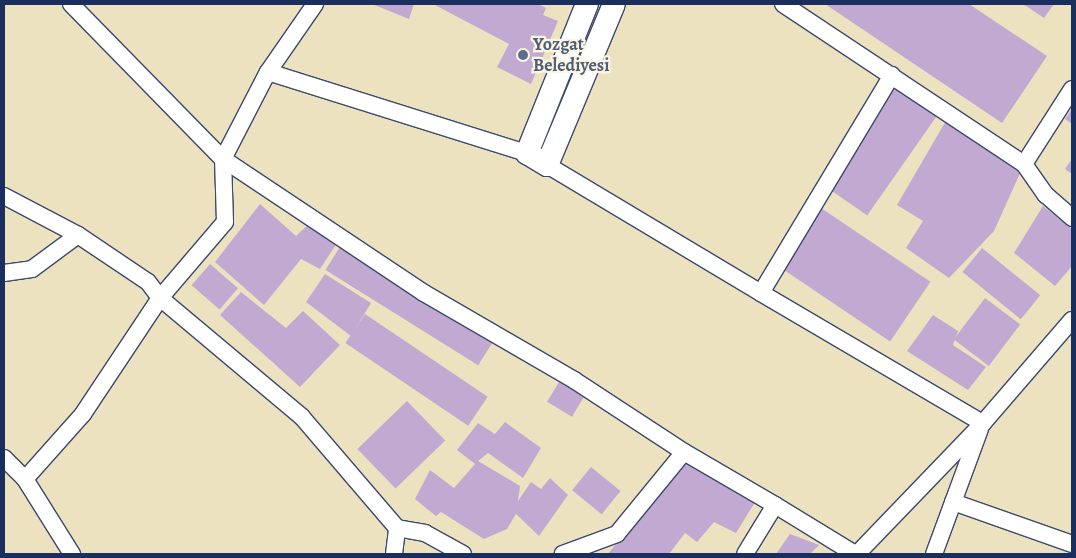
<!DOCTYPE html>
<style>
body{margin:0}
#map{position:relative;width:1076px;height:558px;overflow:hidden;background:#ede2c0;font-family:Alegreya,serif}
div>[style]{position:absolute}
.building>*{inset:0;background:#c1a9d2;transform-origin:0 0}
.roads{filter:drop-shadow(1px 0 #3a4a6d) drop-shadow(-1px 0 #3a4a6d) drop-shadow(0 1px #3a4a6d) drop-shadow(0 -1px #3a4a6d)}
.street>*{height:16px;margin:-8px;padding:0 8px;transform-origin:8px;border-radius:8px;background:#fff}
.secondary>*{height:22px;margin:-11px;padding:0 11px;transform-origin:11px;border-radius:11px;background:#fff}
.dots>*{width:14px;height:14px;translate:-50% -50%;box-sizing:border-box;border:2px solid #fcf5e5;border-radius:50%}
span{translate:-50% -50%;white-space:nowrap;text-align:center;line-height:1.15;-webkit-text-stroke:4.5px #fcf5e5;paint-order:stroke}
.service-label{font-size:18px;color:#4e5e75;font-weight:700}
.left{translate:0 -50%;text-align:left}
.frame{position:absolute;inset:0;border:5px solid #1b2f5e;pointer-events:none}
</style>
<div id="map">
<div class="building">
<i style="clip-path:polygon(372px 4px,414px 4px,409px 19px)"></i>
<i style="clip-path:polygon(433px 4px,538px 4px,546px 8px,543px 15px,558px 21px,531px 84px,497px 67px,509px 44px)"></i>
<i style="clip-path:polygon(825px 4px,969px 4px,1047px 56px,1002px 123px)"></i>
<i style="clip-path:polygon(1023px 4px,1054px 4px,1044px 18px)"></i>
<i style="left:893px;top:81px;width:56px;height:125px;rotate:35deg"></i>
<i style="clip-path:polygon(1072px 109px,1072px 124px,1065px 119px)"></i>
<i style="clip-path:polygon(947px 119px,1021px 171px,994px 231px,949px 278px,906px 248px,923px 221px,897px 205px)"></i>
<i style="clip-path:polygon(1072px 159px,1072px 174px,1065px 169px)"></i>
<i style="clip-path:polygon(260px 204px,296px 236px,312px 221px,339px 240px,320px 269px,301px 259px,264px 305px,215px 262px)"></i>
<i style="clip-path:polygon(1043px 206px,1072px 229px,1072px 266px,1055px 286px,1014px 253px)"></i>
<i style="left:821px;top:208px;width:132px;height:72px;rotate:34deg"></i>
<i style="left:343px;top:242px;width:180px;height:33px;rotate:32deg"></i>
<i style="left:982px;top:248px;width:75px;height:31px;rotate:39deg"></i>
<i style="left:210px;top:264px;width:37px;height:28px;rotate:41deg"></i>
<i style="clip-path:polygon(325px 274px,371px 303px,351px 336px,306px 302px)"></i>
<i style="clip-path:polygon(241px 292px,286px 328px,303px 311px,340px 345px,300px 387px,220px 315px)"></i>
<i style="left:985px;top:298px;width:44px;height:52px;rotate:37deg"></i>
<i style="left:365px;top:314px;width:148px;height:35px;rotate:34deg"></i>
<i style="clip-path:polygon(933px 315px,958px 331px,953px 345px,986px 367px,968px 390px,907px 351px)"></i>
<i style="left:562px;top:377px;width:29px;height:29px;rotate:31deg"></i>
<i style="left:407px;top:401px;width:55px;height:69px;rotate:46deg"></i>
<i style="clip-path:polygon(505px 422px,541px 448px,523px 478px,488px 453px,478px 461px,520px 486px,518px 501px,531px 482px,541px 489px,550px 478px,568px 495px,539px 536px,516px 514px,507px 529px,484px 539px,441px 512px,436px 516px,415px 499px,430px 470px,454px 488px,475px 464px,457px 450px,478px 423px,495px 434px)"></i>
<i style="clip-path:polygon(685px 457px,757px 499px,736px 533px,714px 522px,697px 542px,685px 533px,669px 554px,608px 554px)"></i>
<i style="left:591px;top:467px;width:38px;height:30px;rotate:39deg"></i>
<i style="clip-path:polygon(790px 534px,819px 545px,810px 554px,776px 554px)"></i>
</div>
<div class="roads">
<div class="street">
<i style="left:71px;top:4px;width:217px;rotate:45.6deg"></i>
<i style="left:223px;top:159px;width:98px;rotate:-62.7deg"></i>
<i style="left:268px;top:72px;width:83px;rotate:-55.3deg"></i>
<i style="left:783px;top:4px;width:289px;rotate:33.6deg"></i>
<i style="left:268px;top:72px;width:271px;rotate:17.4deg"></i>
<i style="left:892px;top:75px;width:254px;rotate:121deg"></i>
<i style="left:761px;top:293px;width:257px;rotate:30.4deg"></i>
<i style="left:983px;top:423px;width:136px;rotate:-49.2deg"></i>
<i style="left:1072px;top:89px;width:89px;rotate:122.6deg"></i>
<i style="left:1024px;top:164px;width:38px;rotate:55deg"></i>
<i style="left:1046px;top:195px;width:35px;rotate:41deg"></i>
<i style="left:547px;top:165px;width:249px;rotate:30.9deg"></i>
<i style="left:4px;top:196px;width:84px;rotate:27.8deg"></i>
<i style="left:78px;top:235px;width:84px;rotate:33.9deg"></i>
<i style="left:148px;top:282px;width:20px;rotate:53deg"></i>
<i style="left:160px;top:298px;width:139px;rotate:123.6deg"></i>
<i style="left:83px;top:414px;width:87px;rotate:131.7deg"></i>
<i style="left:25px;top:479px;width:89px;rotate:57.9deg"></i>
<i style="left:4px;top:273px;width:28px;rotate:-8deg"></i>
<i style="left:32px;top:269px;width:57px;rotate:-36.5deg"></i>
<i style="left:684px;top:452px;width:105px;rotate:30.2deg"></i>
<i style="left:775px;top:505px;width:57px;rotate:121.5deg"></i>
<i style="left:4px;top:458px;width:30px;rotate:45deg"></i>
<i style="left:953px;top:502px;width:126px;rotate:19.4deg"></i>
<i style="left:775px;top:505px;width:94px;rotate:31.5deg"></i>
<i style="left:394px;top:554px;width:26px;rotate:-83deg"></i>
<i style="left:463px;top:554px;width:43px;rotate:-151.1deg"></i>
<i style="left:425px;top:533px;width:28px;rotate:-170deg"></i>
<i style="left:397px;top:528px;width:146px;rotate:-130.6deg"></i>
<i style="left:302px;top:417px;width:185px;rotate:-140deg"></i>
<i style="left:160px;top:298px;width:100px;rotate:-49.5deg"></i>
<i style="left:225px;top:222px;width:63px;rotate:-91.8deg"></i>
<i style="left:223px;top:159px;width:242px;rotate:33.7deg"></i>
<i style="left:424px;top:293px;width:173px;rotate:30.1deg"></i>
<i style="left:574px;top:380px;width:131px;rotate:33.2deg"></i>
<i style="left:684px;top:452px;width:106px;rotate:129.3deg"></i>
<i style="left:617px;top:534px;width:58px;rotate:159.7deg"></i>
<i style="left:857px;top:554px;width:182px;rotate:-46.1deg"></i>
<i style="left:934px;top:554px;width:133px;rotate:-69.8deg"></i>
</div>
<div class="secondary">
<i style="left:587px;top:4px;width:161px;rotate:111.9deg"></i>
<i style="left:527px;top:153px;width:23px;rotate:31deg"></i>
<i style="left:547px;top:165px;width:174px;rotate:-67.4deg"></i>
</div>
</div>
<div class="dots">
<i style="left:523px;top:55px;background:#5c6f8a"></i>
</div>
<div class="service-label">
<span class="left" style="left:533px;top:55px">Yozgat<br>Belediyesi</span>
</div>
<div class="frame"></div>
</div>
